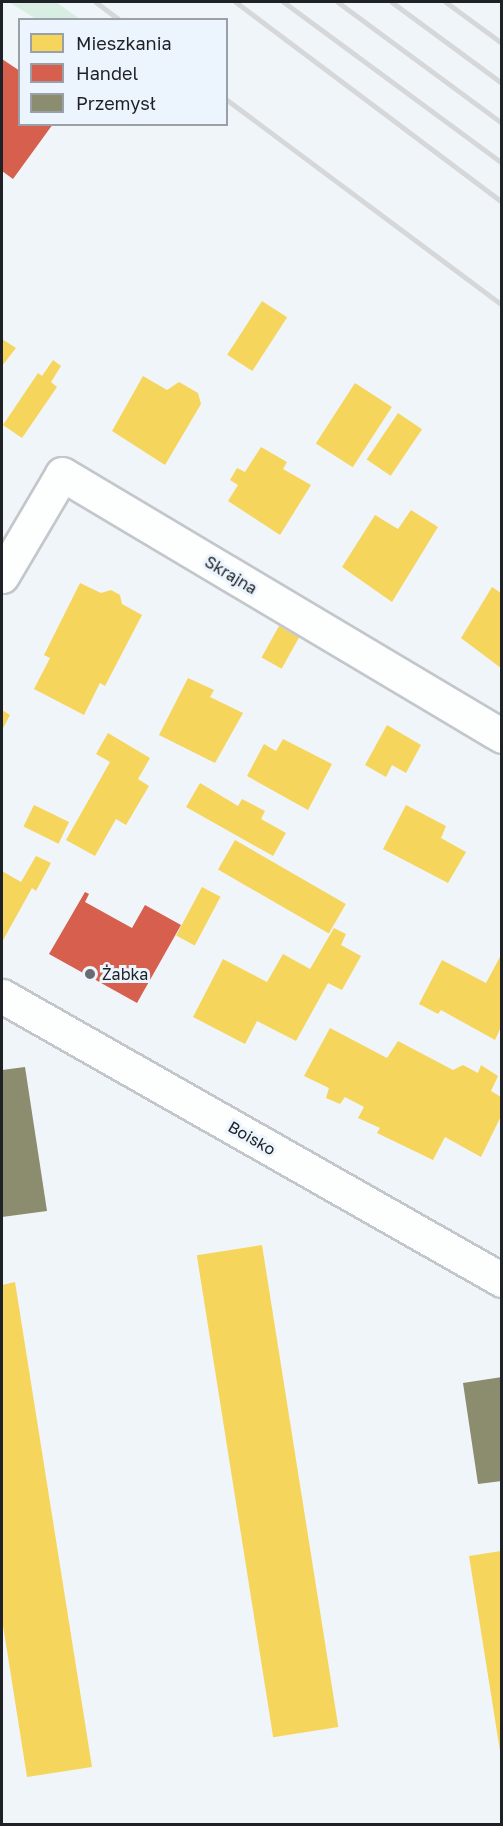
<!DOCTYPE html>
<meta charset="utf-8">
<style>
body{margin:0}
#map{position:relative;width:503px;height:1826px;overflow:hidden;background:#f0f5fa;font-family:"Golos Text",sans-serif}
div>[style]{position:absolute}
.green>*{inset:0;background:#d9eee2}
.homes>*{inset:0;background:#f6d55c;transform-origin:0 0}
.shops>*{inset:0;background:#d6604d}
.industry>*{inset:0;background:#8c8c6e}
.roads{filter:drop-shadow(2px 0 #c3c7cb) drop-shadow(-2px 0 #c3c7cb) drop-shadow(0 2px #c3c7cb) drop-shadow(0 -2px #c3c7cb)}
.minor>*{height:33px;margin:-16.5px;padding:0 16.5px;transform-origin:16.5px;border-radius:16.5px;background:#fdfefe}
.rail>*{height:4.5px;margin:-2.25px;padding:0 2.25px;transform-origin:2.25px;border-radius:2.25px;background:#d6d7d9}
.dots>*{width:16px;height:16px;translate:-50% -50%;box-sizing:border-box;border:3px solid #ecf4fe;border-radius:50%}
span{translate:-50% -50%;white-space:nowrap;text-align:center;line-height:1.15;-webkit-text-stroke:6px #ecf4fe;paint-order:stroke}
.street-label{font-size:16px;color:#1e2125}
.poi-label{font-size:16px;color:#1e2125}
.left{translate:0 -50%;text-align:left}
.frame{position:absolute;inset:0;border:3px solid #1e2125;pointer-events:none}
.legend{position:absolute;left:18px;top:18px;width:210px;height:108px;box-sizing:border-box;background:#ecf4fe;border:2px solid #9aa0a7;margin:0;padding:8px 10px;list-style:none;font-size:18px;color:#1e2125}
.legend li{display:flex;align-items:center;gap:12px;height:30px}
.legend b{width:30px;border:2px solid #9aa0a7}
</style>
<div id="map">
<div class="green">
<i style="clip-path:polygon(9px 2px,56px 2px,80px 19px,36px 19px)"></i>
</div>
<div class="homes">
<i style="left:262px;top:301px;width:30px;height:64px;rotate:33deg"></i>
<i style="clip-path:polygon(2px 339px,16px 348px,2px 366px)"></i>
<i style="clip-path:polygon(53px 360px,61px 366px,51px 382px,57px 387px,22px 438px,3px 425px,38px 373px,42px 376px)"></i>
<i style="clip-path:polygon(143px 376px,167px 390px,179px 382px,198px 393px,201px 404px,165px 465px,112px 431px)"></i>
<i style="left:355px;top:383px;width:44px;height:72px;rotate:33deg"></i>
<i style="left:398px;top:413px;width:29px;height:56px;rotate:34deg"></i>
<i style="clip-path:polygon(261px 447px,287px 462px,283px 469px,311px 485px,280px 535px,228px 501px,238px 485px,230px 480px,237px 468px,245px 472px)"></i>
<i style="clip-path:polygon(411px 510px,438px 527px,392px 602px,342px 567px,375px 515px,398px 529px)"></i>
<i style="clip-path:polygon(80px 583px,101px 593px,111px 590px,120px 595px,122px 604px,142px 615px,105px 686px,100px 683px,84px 715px,34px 689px,50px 658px,44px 655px)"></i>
<i style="clip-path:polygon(492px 587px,501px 593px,501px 668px,461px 638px)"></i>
<i style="left:279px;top:626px;width:23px;height:36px;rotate:29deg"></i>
<i style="clip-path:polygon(188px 678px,214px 690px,210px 697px,243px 713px,215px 763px,159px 735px)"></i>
<i style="clip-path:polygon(2px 710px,10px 715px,2px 730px)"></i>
<i style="clip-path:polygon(387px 725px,421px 745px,406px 773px,392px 765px,386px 777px,365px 765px)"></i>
<i style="clip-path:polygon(108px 733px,150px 758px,138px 779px,149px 786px,126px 825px,116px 819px,95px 856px,66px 840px,110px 762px,96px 754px)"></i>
<i style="clip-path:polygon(283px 739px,332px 764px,308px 810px,247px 776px,264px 744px,276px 751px)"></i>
<i style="clip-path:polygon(200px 783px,238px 806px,242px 799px,265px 811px,261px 819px,286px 833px,273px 856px,186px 807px)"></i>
<i style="left:34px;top:805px;width:39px;height:24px;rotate:26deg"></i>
<i style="clip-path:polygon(406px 805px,446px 826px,441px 838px,466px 852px,448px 883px,383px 849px)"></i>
<i style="left:235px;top:840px;width:128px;height:34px;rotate:30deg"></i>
<i style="clip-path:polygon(36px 856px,51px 863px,36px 891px,32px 888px,2px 942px,2px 871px,21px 882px)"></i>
<i style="left:202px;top:887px;width:21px;height:55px;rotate:28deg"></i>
<i style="clip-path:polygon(334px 928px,346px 934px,341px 945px,361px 956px,342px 990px,328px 983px,296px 1041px,257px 1021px,245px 1044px,193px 1017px,223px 959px,267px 982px,283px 954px,310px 969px)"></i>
<i style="clip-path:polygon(501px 955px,501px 1027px,495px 1040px,441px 1010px,438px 1014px,419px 1004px,442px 960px,486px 983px)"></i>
<i style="clip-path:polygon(330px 1028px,387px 1058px,398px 1041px,453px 1070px,463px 1065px,478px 1073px,481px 1065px,498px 1076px,491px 1091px,501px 1097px,501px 1116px,481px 1157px,445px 1137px,433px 1160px,377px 1133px,380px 1128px,358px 1118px,364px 1107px,345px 1097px,340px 1104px,326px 1098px,329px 1088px,304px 1076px)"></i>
<i style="left:262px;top:1245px;width:488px;height:66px;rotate:81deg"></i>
<i style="clip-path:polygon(15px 1282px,92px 1767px,27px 1777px,2px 1619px,2px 1285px)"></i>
<i style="clip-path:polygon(501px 1551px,501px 1751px,500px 1751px,469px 1556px)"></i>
</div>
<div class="shops">
<i style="clip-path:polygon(2px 59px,20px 71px,20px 124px,53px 124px,13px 179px,2px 171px)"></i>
<i style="clip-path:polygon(85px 892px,89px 894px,85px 902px,132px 928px,145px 905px,181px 925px,137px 1003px,49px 954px)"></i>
</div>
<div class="industry">
<i style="clip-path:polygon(25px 1067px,47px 1211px,2px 1217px,2px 1070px)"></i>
<i style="clip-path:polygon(502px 1377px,502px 1481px,478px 1484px,463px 1383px)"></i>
</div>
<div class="roads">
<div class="minor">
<i style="left:2px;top:576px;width:118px;rotate:-59.5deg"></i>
<i style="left:62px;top:474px;width:512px;rotate:30.77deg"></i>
<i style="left:2px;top:996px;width:575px;rotate:29.6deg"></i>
</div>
</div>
<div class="rail">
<i style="left:96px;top:2px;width:30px;rotate:37deg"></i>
<i style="left:236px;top:2px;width:333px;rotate:36.9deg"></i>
<i style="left:284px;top:2px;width:271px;rotate:36.4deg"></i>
<i style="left:338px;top:2px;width:204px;rotate:36.4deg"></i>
<i style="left:392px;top:2px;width:137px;rotate:36.4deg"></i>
<i style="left:446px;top:2px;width:69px;rotate:36.2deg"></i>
<i style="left:226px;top:99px;width:344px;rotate:36.7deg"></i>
</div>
<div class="dots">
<i style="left:90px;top:974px;background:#686b70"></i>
</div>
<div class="street-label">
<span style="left:231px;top:575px;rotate:31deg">Skrajna</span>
<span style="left:252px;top:1138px;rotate:30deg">Boisko</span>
</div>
<div class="poi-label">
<span class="left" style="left:102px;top:974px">Żabka</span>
</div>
<div class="frame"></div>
<ul class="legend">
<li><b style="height:16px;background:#f6d55c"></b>Mieszkania</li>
<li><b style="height:16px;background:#d6604d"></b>Handel</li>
<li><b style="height:16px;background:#8c8c6e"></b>Przemysł</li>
</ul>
</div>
